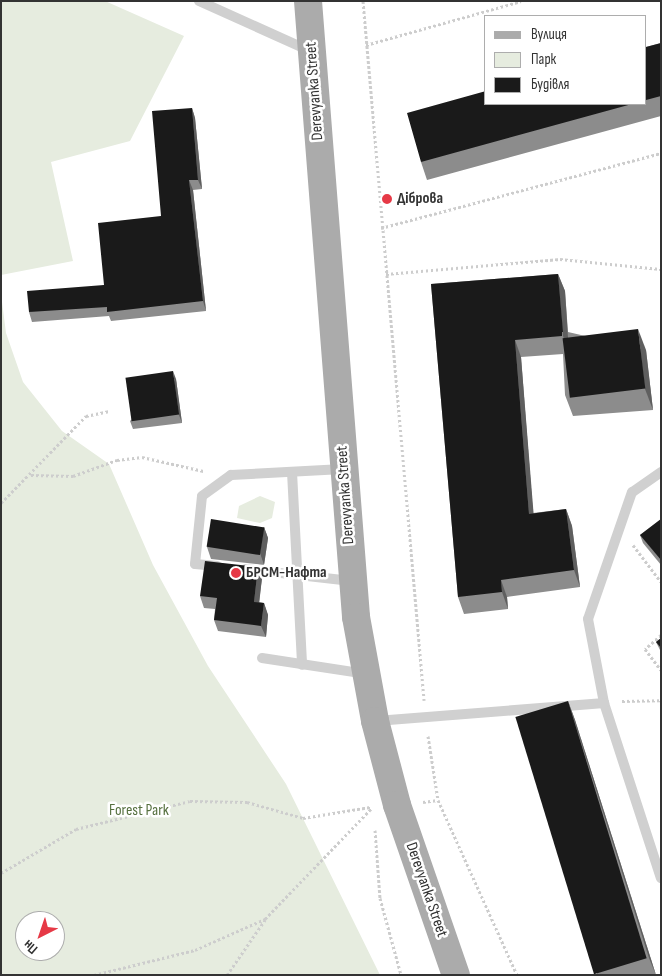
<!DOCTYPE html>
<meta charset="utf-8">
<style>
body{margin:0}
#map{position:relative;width:662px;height:976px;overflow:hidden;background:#fff;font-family:"Sofia Sans Condensed",sans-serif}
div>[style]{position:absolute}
.green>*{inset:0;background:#e6ecdf}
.path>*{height:3px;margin-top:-1.5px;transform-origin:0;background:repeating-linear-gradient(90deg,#cdcdcd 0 2.5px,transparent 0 5px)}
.service>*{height:10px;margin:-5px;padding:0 5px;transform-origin:5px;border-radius:5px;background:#d0d0d0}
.primary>*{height:28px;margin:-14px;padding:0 14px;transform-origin:14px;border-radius:14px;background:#ababab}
.wall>*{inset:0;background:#8c8c8c}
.shaded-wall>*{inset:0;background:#5f5f5f}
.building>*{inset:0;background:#1a1a1a;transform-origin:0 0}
.dots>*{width:14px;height:14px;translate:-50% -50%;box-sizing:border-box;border:2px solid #fff;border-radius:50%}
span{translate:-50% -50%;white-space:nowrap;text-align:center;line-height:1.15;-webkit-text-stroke:5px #fff;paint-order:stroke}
.street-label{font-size:16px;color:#333}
.poi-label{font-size:16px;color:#333;font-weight:700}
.left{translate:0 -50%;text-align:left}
.park-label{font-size:16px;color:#56703f}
.frame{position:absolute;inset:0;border:2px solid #333;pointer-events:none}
.legend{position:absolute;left:484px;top:15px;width:162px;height:90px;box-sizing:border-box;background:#fff;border:1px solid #adadad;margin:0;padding:6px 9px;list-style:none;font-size:15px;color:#333}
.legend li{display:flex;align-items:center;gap:10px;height:25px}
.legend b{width:25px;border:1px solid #adadad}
.north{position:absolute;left:15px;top:911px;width:50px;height:50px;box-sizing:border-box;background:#fff;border:1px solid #adadad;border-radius:50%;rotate:221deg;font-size:14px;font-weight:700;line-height:20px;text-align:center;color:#333}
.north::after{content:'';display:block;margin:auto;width:18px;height:22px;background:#e63946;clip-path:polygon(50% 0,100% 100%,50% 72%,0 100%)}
</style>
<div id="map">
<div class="green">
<i style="clip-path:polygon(1px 1px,105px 1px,184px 36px,130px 141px,51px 162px,73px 261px,1px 275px)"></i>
<i style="clip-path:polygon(evenodd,1px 294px,6px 333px,23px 382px,62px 431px,109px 464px,153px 565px,208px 666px,286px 784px,380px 975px,1px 975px,1px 294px,25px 921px,55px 921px,55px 951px,25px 951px,25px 921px)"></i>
<i style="clip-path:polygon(260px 496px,275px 502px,272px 518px,260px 523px,237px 518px,239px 506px)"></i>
</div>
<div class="path">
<i style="left:363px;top:1px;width:702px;rotate:85.01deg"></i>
<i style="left:366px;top:45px;width:161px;rotate:-15.8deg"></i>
<i style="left:381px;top:228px;width:290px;rotate:-15deg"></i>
<i style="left:386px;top:274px;width:175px;rotate:-4.9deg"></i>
<i style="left:560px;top:259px;width:101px;rotate:5.7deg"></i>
<i style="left:31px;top:475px;width:42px;rotate:1.4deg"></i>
<i style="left:73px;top:476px;width:47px;rotate:-20deg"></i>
<i style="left:117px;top:460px;width:25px;rotate:-7deg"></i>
<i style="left:142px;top:457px;width:63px;rotate:12.9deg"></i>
<i style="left:1px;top:503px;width:122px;rotate:-45.7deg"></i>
<i style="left:86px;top:416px;width:24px;rotate:-12deg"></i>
<i style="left:633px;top:545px;width:46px;rotate:52.9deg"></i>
<i style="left:661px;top:635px;width:21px;rotate:139deg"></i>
<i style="left:645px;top:649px;width:26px;rotate:53deg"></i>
<i style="left:622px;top:701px;width:39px;rotate:-1deg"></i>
<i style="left:428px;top:736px;width:65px;rotate:81.1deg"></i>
<i style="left:438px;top:800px;width:192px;rotate:65.7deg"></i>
<i style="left:423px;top:802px;width:15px;rotate:-8deg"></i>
<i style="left:375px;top:830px;width:68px;rotate:85.8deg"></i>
<i style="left:380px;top:898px;width:80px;rotate:74.7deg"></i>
<i style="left:1px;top:873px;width:87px;rotate:-30.4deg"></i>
<i style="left:76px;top:829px;width:117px;rotate:-13.8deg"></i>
<i style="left:190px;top:801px;width:57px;rotate:1deg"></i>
<i style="left:247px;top:802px;width:58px;rotate:15.9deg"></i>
<i style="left:303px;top:818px;width:68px;rotate:-9.3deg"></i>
<i style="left:94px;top:975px;width:104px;rotate:-13.9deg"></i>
<i style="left:195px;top:950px;width:77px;rotate:-23.9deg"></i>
<i style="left:265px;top:919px;width:153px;rotate:-46.1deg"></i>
<i style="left:227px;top:975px;width:67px;rotate:-55.4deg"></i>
</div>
<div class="service">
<i style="left:199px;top:1px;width:120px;rotate:24.2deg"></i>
<i style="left:292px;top:472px;width:193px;rotate:87deg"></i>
<i style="left:661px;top:472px;width:35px;rotate:145deg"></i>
<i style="left:632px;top:492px;width:134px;rotate:109.1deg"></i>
<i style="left:588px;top:619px;width:86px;rotate:79.2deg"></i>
<i style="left:604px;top:703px;width:184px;rotate:72deg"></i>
<i style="left:217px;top:566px;width:22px;rotate:-175deg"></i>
<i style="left:195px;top:564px;width:68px;rotate:-84.1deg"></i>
<i style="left:202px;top:496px;width:36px;rotate:-36deg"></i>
<i style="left:231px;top:475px;width:112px;rotate:-3.1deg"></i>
<i style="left:246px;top:569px;width:106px;rotate:6.5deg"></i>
<i style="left:262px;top:658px;width:105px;rotate:8.7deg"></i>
<i style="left:376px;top:721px;width:229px;rotate:-4.5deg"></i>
</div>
<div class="primary">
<i style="left:308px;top:1px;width:618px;rotate:85.54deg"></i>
<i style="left:356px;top:617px;width:106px;rotate:79.6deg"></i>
<i style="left:375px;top:721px;width:87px;rotate:75.3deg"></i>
<i style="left:397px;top:805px;width:180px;rotate:70.9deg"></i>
</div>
<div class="wall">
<i style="clip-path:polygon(661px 43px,661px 116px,427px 180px,421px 162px,486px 104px,646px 104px,646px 47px)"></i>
<i style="clip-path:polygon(192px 108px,195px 118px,202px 189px,193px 190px,206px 311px,111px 321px,109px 316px,32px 322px,29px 312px,104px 285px,161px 216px)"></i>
<i style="clip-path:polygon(558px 274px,565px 291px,568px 332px,646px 350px,653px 410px,573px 416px,565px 395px,563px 354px,521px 357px,533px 513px,566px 509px,572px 526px,580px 587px,507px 597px,508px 609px,464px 614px,458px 597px,431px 284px)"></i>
<i style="clip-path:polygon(176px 379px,182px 423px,133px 429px,130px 421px)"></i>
<i style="clip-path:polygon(661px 519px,661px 565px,643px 543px,640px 535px)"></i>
<i style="clip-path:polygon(264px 527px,268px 538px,264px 565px,211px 559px,207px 547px)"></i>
<i style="clip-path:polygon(262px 578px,259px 602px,264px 603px,268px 615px,266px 637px,218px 631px,214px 620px,215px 609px,204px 608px,200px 596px)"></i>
<i style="clip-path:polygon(661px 638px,661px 652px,656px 642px)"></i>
<i style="clip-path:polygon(568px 701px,575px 720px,656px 975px,598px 975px,597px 974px)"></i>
</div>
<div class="shaded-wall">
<i style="clip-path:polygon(192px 108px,195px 118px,202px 189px,198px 180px)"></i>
<i style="clip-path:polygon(189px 180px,193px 190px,206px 311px,203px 301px)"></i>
<i style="clip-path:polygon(558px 274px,565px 291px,569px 353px,563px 336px)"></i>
<i style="clip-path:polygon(638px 329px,646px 350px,653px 410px,645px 389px)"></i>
<i style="clip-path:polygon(515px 340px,521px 357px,535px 531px,529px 514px)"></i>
<i style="clip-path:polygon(173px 371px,176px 379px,182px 423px,179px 415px)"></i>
<i style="clip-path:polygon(566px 509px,572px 526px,580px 587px,574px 570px)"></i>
<i style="clip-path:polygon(264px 527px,268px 538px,264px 565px,260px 553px)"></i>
<i style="clip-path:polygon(258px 567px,262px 578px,258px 613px,254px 602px)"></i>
<i style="clip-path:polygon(501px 580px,507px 597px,508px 609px,502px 592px)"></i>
<i style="clip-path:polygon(264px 603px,268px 615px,266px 637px,261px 626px)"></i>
<i style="clip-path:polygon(568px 701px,575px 720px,656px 975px,649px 958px)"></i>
</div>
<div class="building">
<i style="clip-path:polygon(661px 43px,661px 96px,646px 100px,646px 47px)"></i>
<i style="clip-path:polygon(486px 91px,486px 104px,632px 104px,421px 162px,407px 113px)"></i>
<i style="clip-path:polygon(192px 108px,198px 180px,189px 180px,203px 301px,107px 312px,107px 307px,29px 312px,27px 291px,104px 285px,98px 223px,161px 216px,152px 111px)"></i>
<i style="clip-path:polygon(558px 274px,563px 332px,562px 332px,562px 336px,515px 340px,529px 514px,566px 509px,574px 570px,501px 580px,502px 592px,458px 597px,431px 284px)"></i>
<i style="left:638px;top:329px;width:60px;height:76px;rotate:83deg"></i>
<i style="left:173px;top:371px;width:44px;height:48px;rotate:82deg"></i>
<i style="left:211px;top:519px;width:54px;height:28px;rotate:9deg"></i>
<i style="clip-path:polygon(661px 519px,661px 560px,640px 535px)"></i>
<i style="clip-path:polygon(205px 561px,258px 567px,254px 602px,264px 603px,261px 626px,214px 620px,217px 598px,200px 596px)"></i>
<i style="clip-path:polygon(661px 638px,661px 648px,656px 642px)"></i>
<i style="left:568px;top:701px;width:269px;height:55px;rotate:73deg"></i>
</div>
<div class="dots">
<i style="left:387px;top:199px;background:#e63946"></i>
<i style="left:236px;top:573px;background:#e63946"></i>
</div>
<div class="street-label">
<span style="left:315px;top:91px;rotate:-94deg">Derevyanka Street</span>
<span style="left:346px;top:495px;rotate:-94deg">Derevyanka Street</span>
<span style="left:426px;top:890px;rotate:71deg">Derevyanka Street</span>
</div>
<div class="poi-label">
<span class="left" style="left:397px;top:199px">Діброва</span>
<span class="left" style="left:246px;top:573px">БРСМ-Нафта</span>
</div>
<div class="park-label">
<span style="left:139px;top:811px">Forest Park</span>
</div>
<div class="frame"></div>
<ul class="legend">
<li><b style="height:6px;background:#ababab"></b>Вулиця</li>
<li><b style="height:14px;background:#e6ecdf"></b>Парк</li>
<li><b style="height:14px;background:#1a1a1a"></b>Будівля</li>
</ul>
<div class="north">Пн</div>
</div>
